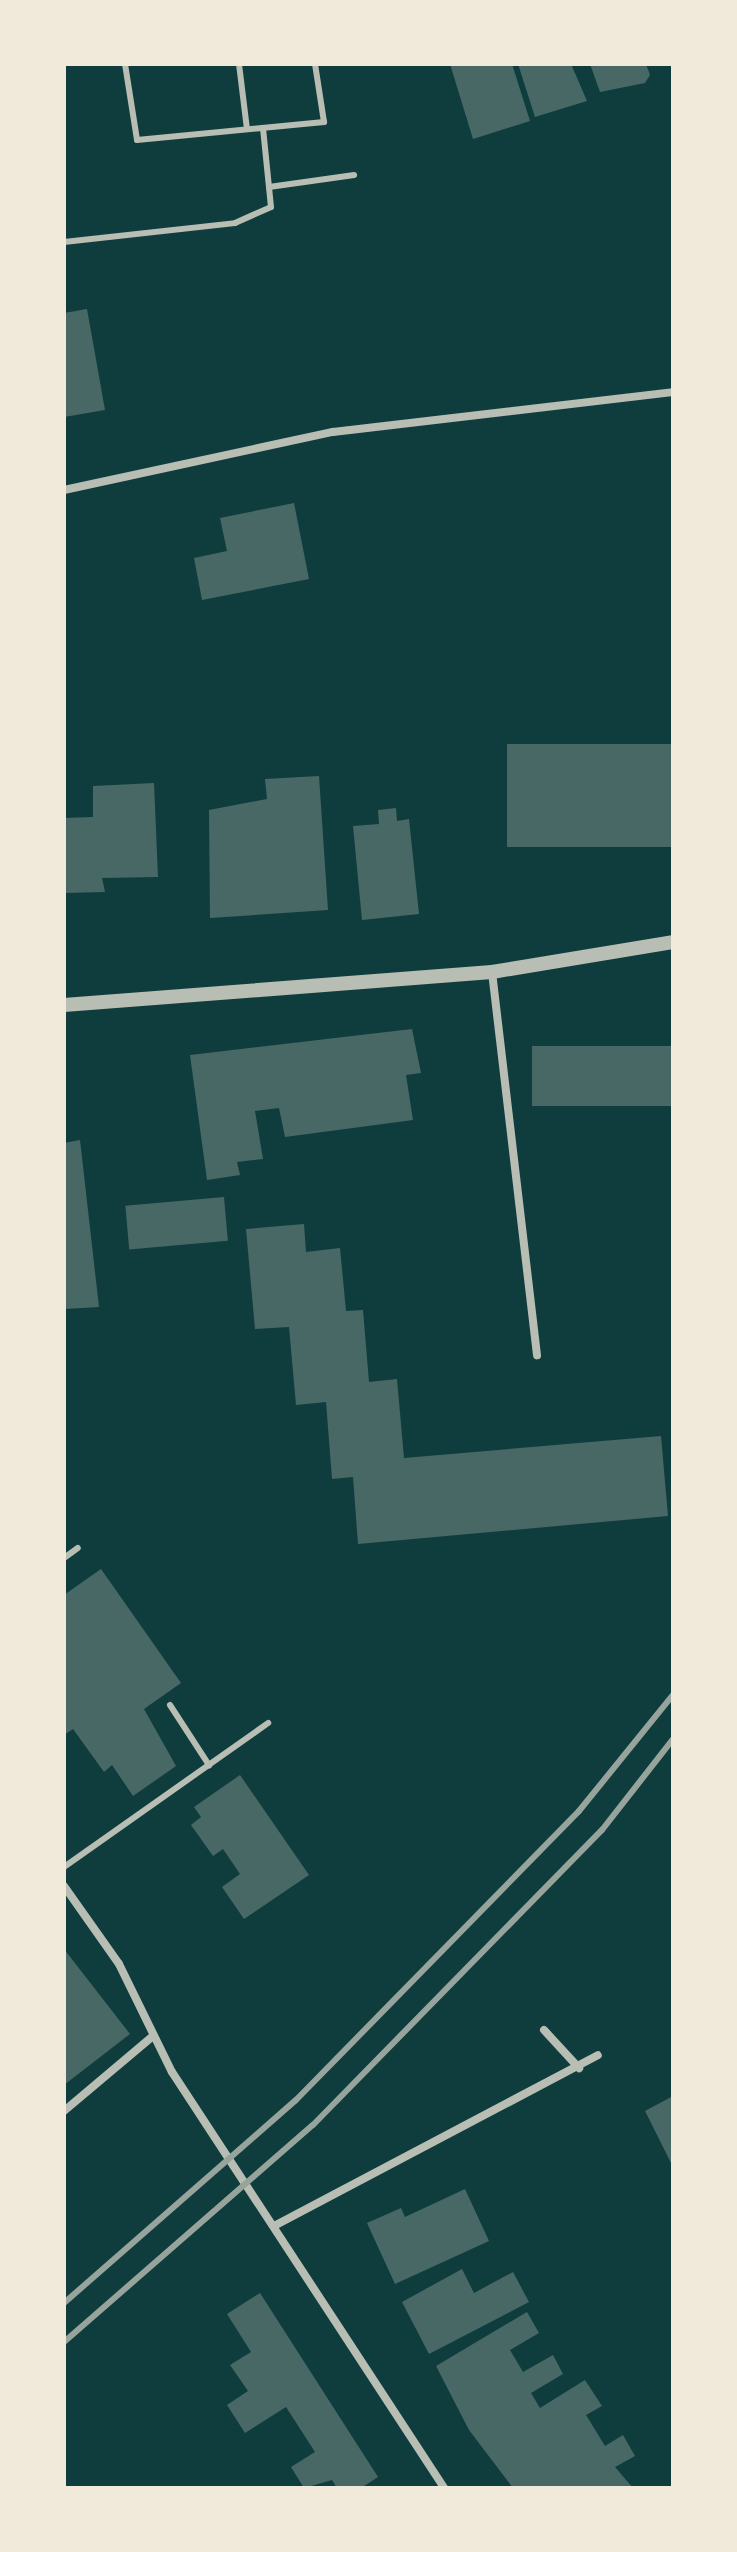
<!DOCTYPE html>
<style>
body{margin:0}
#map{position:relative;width:737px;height:2552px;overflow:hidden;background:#0f3d3e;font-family:"Sofia Sans Condensed",sans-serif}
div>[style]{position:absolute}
.building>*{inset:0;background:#486865;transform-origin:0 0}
.service>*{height:6px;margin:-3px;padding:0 3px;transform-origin:3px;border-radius:3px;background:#b8beb3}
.minor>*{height:8px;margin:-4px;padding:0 4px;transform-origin:4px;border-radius:4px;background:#b8beb3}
.tertiary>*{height:14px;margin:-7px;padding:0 7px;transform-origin:7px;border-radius:7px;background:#b8beb3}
.rail>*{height:6px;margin:-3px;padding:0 3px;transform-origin:3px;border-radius:3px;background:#97a49c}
span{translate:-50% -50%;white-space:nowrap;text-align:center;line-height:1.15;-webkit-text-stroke:6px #f1e9da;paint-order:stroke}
.frame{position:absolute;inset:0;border:66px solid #f1e9da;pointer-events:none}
</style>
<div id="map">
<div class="building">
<i style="clip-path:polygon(450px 64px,512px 64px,530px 121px,473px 139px)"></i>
<i style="clip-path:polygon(518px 64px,571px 64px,587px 101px,535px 117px)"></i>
<i style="clip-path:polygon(590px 64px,646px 64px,650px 75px,645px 83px,600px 92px)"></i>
<i style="clip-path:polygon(87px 309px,105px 410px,64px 417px,64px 313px)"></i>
<i style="clip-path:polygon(294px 503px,309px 579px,202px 600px,194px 558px,227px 551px,220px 518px)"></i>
<i style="left:673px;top:744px;width:103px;height:166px;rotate:90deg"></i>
<i style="clip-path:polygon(319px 776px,328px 910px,210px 918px,209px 810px,267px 799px,265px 779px)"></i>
<i style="clip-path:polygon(154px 783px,158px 877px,102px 878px,105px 892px,64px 893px,64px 818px,93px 817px,93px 786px)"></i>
<i style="clip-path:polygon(396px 808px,397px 821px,409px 819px,419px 914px,362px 920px,353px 826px,379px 824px,378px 810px)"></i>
<i style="clip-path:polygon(412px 1029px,421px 1073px,406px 1075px,413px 1120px,285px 1137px,279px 1108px,255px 1111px,263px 1159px,237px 1162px,240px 1175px,207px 1180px,190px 1055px)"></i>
<i style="left:673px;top:1046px;width:60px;height:141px;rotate:90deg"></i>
<i style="clip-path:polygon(80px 1140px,99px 1307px,64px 1309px,64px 1143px)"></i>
<i style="left:224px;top:1197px;width:44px;height:99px;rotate:85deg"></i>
<i style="clip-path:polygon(304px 1224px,306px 1252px,340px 1248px,346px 1311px,363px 1310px,369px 1382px,397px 1379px,404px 1458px,661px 1436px,668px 1516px,358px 1544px,353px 1477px,332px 1479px,326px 1402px,296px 1405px,289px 1327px,255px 1329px,246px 1229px)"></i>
<i style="clip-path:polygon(101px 1569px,181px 1683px,144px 1709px,176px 1766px,133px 1796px,112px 1765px,104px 1772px,73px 1729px,64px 1735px,64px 1595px)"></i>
<i style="clip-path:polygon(240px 1775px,309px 1875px,244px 1919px,222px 1887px,240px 1874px,223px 1849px,213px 1856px,191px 1825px,201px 1817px,194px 1807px)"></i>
<i style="clip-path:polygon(64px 1949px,130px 2034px,64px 2085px)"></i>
<i style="clip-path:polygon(673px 2096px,673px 2167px,645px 2111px)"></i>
<i style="clip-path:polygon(465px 2189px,489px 2241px,395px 2284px,367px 2223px,401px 2208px,405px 2217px)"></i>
<i style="clip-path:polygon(462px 2269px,474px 2293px,513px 2272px,529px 2302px,429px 2354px,402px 2302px)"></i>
<i style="clip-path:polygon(260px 2293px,378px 2477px,361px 2488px,337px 2488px,332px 2480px,304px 2488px,291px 2467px,315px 2452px,286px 2407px,245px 2433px,227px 2405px,248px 2391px,230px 2365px,251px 2352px,227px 2314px)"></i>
<i style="clip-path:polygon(527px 2312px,539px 2333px,510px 2350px,523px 2372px,553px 2355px,563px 2374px,531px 2393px,540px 2408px,585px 2380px,602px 2406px,586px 2415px,605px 2446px,623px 2435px,635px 2456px,615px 2467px,633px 2488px,513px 2488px,469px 2430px,436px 2366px)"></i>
</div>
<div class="service">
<i style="left:125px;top:64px;width:77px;rotate:81deg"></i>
<i style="left:137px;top:140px;width:188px;rotate:-5.5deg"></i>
<i style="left:324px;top:122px;width:59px;rotate:-98.8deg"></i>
<i style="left:239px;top:64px;width:65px;rotate:83deg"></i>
<i style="left:269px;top:187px;width:86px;rotate:-8deg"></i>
<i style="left:64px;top:242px;width:172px;rotate:-6.3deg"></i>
<i style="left:235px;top:223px;width:39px;rotate:-24deg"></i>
<i style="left:271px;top:207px;width:79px;rotate:-95.8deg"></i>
<i style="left:64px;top:1558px;width:17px;rotate:-36deg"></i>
<i style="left:170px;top:1705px;width:72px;rotate:57deg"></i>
<i style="left:64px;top:1867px;width:250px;rotate:-35.2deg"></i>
</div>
<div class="minor">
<i style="left:64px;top:490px;width:275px;rotate:-12.2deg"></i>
<i style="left:333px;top:432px;width:342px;rotate:-6.7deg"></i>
<i style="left:492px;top:972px;width:386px;rotate:83.3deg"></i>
<i style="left:64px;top:1886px;width:95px;rotate:54.8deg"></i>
<i style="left:119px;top:1964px;width:120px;rotate:63.9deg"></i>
<i style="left:172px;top:2072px;width:497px;rotate:56.8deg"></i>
<i style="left:544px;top:2030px;width:52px;rotate:47.4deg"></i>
<i style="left:64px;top:2111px;width:115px;rotate:-40.1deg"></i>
<i style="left:274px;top:2226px;width:366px;rotate:-27.8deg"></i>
</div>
<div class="tertiary">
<i style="left:64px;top:1005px;width:429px;rotate:-4.4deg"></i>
<i style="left:492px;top:972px;width:183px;rotate:-9.4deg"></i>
</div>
<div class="rail">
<i style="left:64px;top:2303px;width:308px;rotate:-41.2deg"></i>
<i style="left:296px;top:2100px;width:404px;rotate:-45.6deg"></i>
<i style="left:579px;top:1811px;width:149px;rotate:-51deg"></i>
<i style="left:64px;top:2342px;width:330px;rotate:-41.1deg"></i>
<i style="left:313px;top:2125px;width:413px;rotate:-45.6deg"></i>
<i style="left:602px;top:1830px;width:115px;rotate:-52deg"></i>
</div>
<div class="frame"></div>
</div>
